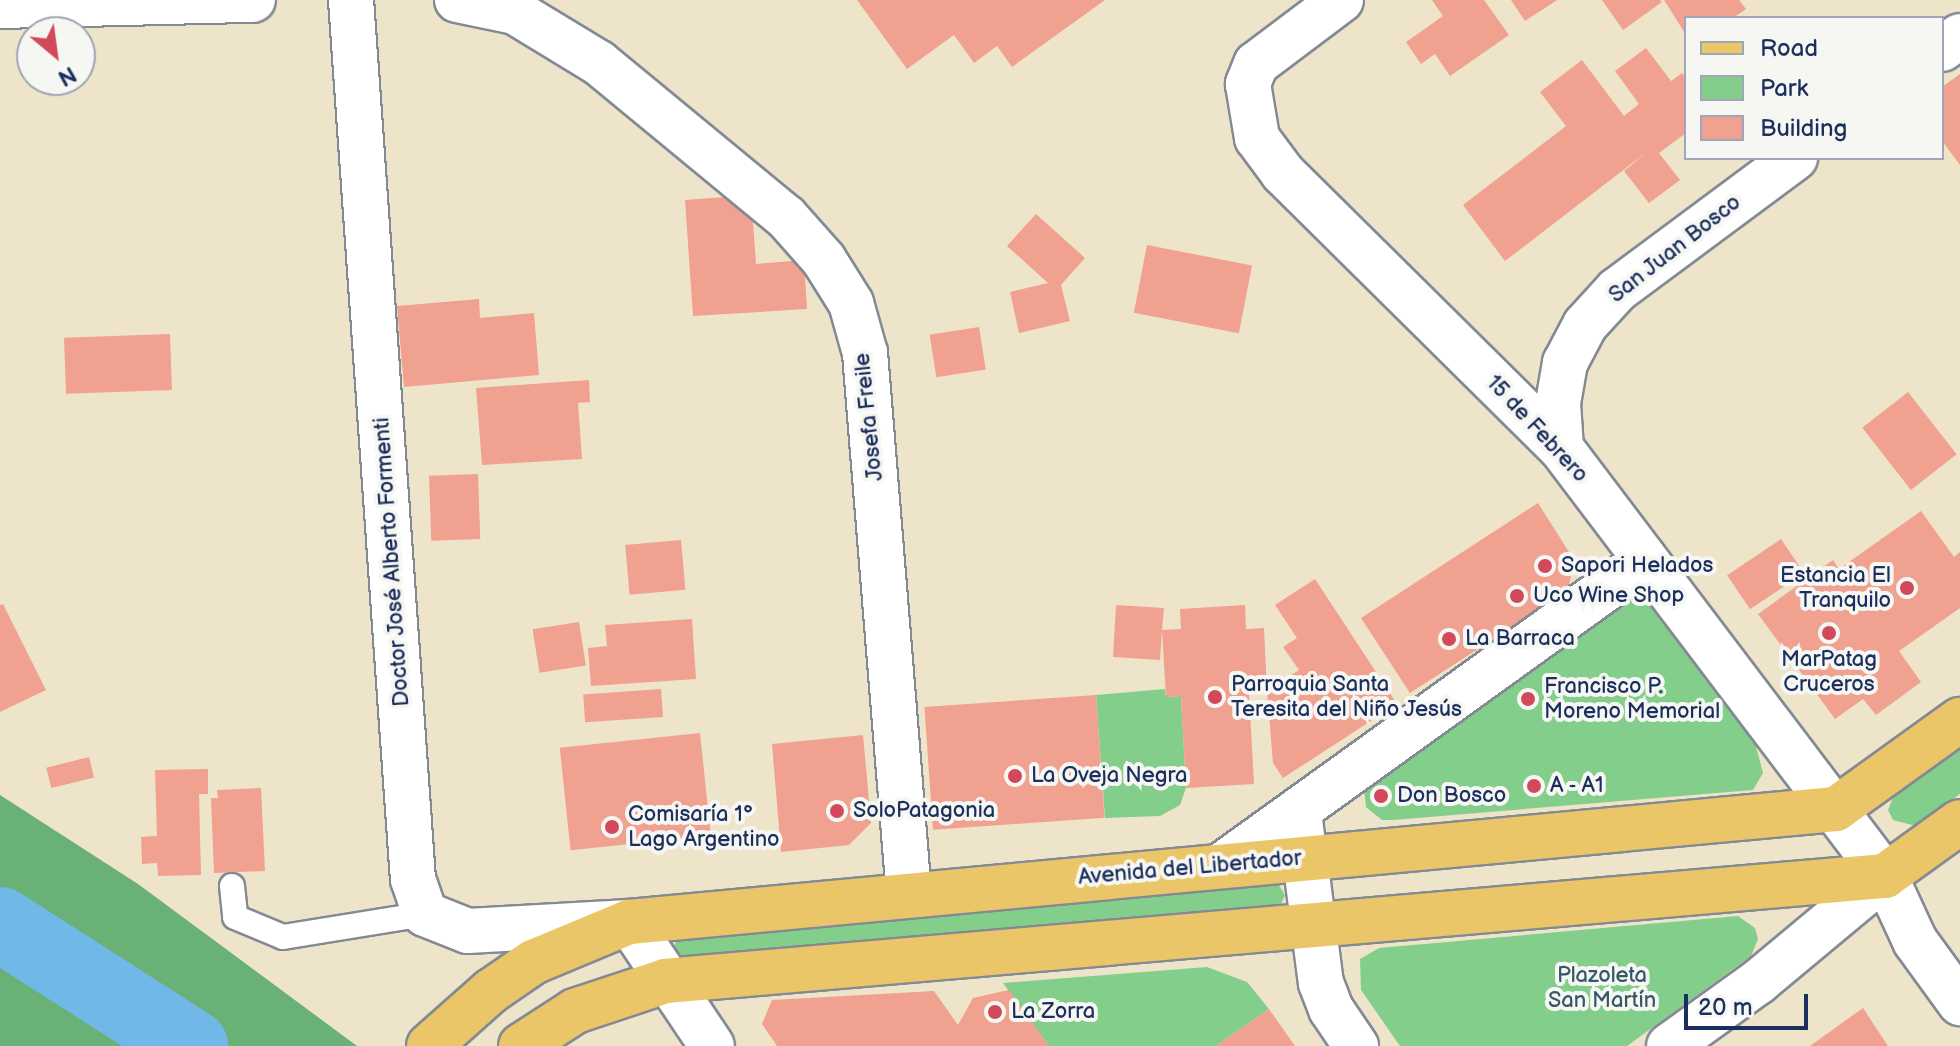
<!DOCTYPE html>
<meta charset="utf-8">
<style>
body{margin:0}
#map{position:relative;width:1960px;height:1046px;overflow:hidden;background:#eee4ca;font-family:"Balsamiq Sans",sans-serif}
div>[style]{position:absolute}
.green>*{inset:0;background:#83ce8b}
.forest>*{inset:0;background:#6ab177}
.river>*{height:74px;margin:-37px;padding:0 37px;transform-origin:37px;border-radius:37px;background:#6fb8e7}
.building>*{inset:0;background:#f0a190;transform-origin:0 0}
.roads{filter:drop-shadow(2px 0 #848a94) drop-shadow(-2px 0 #848a94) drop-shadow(0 2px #848a94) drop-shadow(0 -2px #848a94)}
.service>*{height:24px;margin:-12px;padding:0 12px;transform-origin:12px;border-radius:12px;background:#fff}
.minor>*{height:44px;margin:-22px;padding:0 22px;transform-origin:22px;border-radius:22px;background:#fff}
.primary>*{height:44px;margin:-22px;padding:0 22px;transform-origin:22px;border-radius:22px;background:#ebc669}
.dots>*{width:22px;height:22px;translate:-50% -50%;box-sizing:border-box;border:4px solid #f6f6f2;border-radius:50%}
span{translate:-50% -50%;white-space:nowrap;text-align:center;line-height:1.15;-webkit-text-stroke:8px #f6f6f2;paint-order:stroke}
.street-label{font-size:22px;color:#1b2f5e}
.poi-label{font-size:22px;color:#1b2f5e}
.left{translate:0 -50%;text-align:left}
.right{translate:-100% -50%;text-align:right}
.park-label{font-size:22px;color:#355769}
.legend{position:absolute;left:1684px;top:16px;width:260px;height:144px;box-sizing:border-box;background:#f6f6f2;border:2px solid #9ea6b7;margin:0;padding:10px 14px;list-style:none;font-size:24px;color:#1b2f5e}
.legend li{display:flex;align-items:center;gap:16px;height:40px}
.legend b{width:40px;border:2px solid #9ea6b7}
.north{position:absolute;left:16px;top:16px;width:80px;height:80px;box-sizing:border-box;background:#f6f6f2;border:2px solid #9ea6b7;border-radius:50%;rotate:151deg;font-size:22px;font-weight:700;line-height:32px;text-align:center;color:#1b2f5e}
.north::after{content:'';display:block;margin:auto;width:28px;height:36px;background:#d1495b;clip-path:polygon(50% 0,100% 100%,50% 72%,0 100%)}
.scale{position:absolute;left:1684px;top:994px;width:124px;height:36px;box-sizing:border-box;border:4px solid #1b2f5e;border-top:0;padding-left:10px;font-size:24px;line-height:28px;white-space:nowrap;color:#1b2f5e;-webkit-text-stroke:6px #f6f6f2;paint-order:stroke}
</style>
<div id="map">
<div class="green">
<i style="clip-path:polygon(1636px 598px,1658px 608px,1754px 739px,1763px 773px,1753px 790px,1393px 820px,1382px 820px,1366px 807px,1364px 788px,1623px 601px)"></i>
<i style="clip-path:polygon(1165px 689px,1166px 697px,1181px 696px,1186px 788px,1180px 805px,1160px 816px,1105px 818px,1096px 695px)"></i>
<i style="clip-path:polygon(1960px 749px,1960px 794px,1916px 826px,1893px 820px,1888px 810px,1894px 795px)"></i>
<i style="clip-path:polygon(1275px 879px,1285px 895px,1278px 911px,683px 964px,673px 950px,679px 933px)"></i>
<i style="clip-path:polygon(1738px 916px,1755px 928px,1758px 939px,1751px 956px,1627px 1046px,1400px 1046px,1361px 990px,1360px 959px,1379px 948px)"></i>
<i style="clip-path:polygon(1207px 967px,1247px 982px,1269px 1009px,1216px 1046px,1049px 1046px,1003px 983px)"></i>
</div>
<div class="forest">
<i style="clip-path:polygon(0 795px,138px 884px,357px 1046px,0 1046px)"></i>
</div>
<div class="river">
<i style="left:0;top:924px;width:227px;rotate:32.6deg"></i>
</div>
<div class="building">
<i style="clip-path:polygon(857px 0,1105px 0,1012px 67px,997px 46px,974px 63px,954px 35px,907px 69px)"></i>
<i style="clip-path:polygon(1432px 0,1484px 0,1509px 35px,1450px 76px,1435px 54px,1421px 64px,1406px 42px,1443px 16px)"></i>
<i style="clip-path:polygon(1511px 0,1557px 0,1525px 21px)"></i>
<i style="clip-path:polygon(1602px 0,1660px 0,1662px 2px,1623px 30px)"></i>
<i style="clip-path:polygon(1664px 0,1739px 0,1746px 9px,1733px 18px,1686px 18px,1686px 35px)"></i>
<i style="clip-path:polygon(1646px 48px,1671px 81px,1682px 73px,1686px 79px,1686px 133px,1659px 153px,1680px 180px,1649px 203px,1624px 171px,1648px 151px,1505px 261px,1463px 205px,1566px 126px,1540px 92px,1582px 60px,1624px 116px,1639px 104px,1615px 71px)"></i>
<i style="clip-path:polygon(1960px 74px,1960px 165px,1942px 141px,1942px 87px)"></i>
<i style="clip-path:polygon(751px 195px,756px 264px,804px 260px,807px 309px,693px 316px,685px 200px)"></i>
<i style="clip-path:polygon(1036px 214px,1085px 258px,1061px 285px,1070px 321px,1019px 333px,1010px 292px,1048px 283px,1007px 246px)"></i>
<i style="left:1147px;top:245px;width:107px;height:69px;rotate:11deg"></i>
<i style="clip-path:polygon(479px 299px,480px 318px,534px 313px,539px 375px,404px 387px,397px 306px)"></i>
<i style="left:979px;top:327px;width:43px;height:50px;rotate:81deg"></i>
<i style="left:170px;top:334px;width:56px;height:106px;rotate:88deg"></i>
<i style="clip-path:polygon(589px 380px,590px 402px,578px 403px,582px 459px,482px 465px,476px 388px)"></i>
<i style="left:1908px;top:392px;width:79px;height:58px;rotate:52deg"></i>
<i style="left:478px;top:474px;width:65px;height:49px;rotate:88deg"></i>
<i style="clip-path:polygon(1538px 503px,1574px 560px,1568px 591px,1410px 693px,1361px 618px)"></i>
<i style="clip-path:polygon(1921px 511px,1954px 557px,1960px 552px,1960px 608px,1899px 651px,1921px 682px,1876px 715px,1863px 699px,1835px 719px,1758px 614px,1833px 560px,1839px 569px)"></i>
<i style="left:1781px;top:539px;width:41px;height:65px;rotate:56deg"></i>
<i style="left:681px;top:540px;width:50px;height:56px;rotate:85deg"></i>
<i style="clip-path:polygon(1315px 579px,1397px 704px,1283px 778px,1273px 763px,1267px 691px,1249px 692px,1254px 784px,1186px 788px,1181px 696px,1166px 697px,1162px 630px,1160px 660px,1113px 657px,1116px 605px,1164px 608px,1162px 630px,1181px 629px,1180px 609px,1245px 605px,1246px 629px,1264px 628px,1267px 691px,1299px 670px,1283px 647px,1297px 638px,1275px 605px)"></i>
<i style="clip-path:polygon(3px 604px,46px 690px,0 712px,0 605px)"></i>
<i style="clip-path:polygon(692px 619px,696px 679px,591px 686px,588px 648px,607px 646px,605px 625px)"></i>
<i style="left:579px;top:622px;width:44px;height:47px;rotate:81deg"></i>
<i style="left:661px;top:689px;width:28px;height:78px;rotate:86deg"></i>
<i style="left:1096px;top:695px;width:123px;height:172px;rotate:86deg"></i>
<i style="left:700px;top:733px;width:103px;height:141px;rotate:84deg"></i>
<i style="clip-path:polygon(863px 735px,871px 823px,849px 845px,781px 852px,772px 744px)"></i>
<i style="left:89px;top:757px;width:21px;height:44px;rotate:76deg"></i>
<i style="clip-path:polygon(208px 769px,208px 794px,199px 794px,201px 875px,158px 876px,157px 863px,142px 864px,141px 837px,157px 836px,155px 770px)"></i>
<i style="clip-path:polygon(261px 788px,265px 871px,214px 873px,211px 798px,218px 798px,217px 790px)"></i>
<i style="clip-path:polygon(1009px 990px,1049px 1046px,777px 1046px,762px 1024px,772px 1000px,934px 991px,958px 1025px,973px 998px)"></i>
<i style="clip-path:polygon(1863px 1008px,1888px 1046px,1810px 1046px)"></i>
<i style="clip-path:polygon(1269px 1009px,1295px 1046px,1216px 1046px)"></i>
</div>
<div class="roads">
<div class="service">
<i style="left:232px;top:886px;width:31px;rotate:84deg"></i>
<i style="left:235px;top:917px;width:52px;rotate:22.6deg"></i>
<i style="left:283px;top:937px;width:144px;rotate:-9.2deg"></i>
</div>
<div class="minor">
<i style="left:351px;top:0;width:881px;rotate:85.97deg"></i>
<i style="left:413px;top:879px;width:37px;rotate:71deg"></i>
<i style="left:425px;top:914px;width:46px;rotate:21.6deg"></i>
<i style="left:468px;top:931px;width:161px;rotate:-3.2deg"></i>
<i style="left:629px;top:922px;width:149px;rotate:56.2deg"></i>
<i style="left:457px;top:0;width:59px;rotate:11.7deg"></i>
<i style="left:515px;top:12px;width:98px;rotate:31.3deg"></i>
<i style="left:599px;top:63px;width:242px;rotate:39.5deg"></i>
<i style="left:786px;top:217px;width:57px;rotate:48.5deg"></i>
<i style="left:824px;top:260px;width:51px;rotate:57.9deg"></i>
<i style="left:851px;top:303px;width:52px;rotate:74.4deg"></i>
<i style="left:865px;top:353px;width:544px;rotate:85.36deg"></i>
<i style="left:1341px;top:0;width:106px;rotate:143deg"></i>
<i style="left:1256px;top:64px;width:22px;rotate:112deg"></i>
<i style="left:1248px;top:84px;width:55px;rotate:80.5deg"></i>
<i style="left:1257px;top:138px;width:44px;rotate:53.4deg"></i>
<i style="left:1283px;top:173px;width:391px;rotate:44.7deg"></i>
<i style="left:1561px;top:448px;width:537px;rotate:52.87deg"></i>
<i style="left:1885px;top:876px;width:72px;rotate:65.2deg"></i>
<i style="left:1915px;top:941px;width:77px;rotate:54deg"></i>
<i style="left:0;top:6px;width:253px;rotate:-1.4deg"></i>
<i style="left:1942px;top:49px;width:22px;rotate:-36deg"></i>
<i style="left:1561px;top:448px;width:45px;rotate:-93.8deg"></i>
<i style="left:1558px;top:403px;width:41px;rotate:-80.1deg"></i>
<i style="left:1565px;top:363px;width:43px;rotate:-62.2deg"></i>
<i style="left:1585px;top:325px;width:47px;rotate:-47.6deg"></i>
<i style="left:1617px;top:290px;width:222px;rotate:-36.6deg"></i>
<i style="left:1300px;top:820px;width:164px;rotate:82.7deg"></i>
<i style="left:1321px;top:983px;width:28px;rotate:69deg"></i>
<i style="left:1331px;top:1009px;width:45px;rotate:56deg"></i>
<i style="left:1222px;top:865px;width:522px;rotate:-35.73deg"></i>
<i style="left:1669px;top:1046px;width:110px;rotate:-35.7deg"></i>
<i style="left:1758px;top:982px;width:165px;rotate:-39.8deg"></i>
</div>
<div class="primary">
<i style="left:429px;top:1046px;width:83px;rotate:-41.6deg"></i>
<i style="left:491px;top:991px;width:51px;rotate:-34.6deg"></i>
<i style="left:533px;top:962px;width:104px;rotate:-22.6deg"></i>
<i style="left:629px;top:922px;width:1212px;rotate:-5.35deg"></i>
<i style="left:1836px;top:809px;width:153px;rotate:-35.7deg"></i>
<i style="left:521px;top:1046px;width:64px;rotate:-32.9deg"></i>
<i style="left:575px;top:1011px;width:95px;rotate:-18.4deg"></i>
<i style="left:665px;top:981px;width:1225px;rotate:-4.92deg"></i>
<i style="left:1885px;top:876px;width:92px;rotate:-35.8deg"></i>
</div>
</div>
<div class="dots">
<i style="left:1545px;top:566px;background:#d1495b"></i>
<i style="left:1907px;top:588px;background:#d1495b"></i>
<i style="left:1517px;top:596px;background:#d1495b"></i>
<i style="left:1829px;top:633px;background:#d1495b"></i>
<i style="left:1449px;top:639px;background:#d1495b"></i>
<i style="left:1215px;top:697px;background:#d1495b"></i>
<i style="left:1528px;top:699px;background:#d1495b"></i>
<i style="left:1015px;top:776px;background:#d1495b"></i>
<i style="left:1534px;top:786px;background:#d1495b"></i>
<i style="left:1381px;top:796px;background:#d1495b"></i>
<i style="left:837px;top:811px;background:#d1495b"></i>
<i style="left:612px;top:827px;background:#d1495b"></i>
<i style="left:995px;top:1012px;background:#d1495b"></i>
</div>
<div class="street-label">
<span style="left:1675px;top:249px;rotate:-38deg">San Juan Bosco</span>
<span style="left:869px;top:417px;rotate:-96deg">Josefa Freile</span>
<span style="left:1537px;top:429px;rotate:47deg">15 de Febrero</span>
<span style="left:392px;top:562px;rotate:-94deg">Doctor José Alberto Formenti</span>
<span style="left:1190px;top:868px;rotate:-5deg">Avenida del Libertador</span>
</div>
<div class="poi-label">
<span class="left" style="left:1561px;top:566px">Sapori Helados</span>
<span class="right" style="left:1891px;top:588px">Estancia El<br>Tranquilo</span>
<span class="left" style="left:1533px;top:596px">Uco Wine Shop</span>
<span class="left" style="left:1465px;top:639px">La Barraca</span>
<span style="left:1829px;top:672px">MarPatag<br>Cruceros</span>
<span class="left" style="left:1231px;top:697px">Parroquia Santa<br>Teresita del Niño Jesús</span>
<span class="left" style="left:1544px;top:699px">Francisco P.<br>Moreno Memorial</span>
<span class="left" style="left:1031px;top:776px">La Oveja Negra</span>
<span class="left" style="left:1550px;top:786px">A - A1</span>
<span class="left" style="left:1397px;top:796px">Don Bosco</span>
<span class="left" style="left:853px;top:811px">SoloPatagonia</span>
<span class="left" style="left:628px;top:827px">Comisaría 1°<br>Lago Argentino</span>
<span class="left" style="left:1011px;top:1012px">La Zorra</span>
</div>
<div class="park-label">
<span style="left:1602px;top:988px">Plazoleta<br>San Martín</span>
</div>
<ul class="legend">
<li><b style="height:10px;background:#ebc669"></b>Road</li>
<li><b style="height:22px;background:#83ce8b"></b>Park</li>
<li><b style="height:22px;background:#f0a190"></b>Building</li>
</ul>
<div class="north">N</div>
<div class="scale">20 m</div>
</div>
